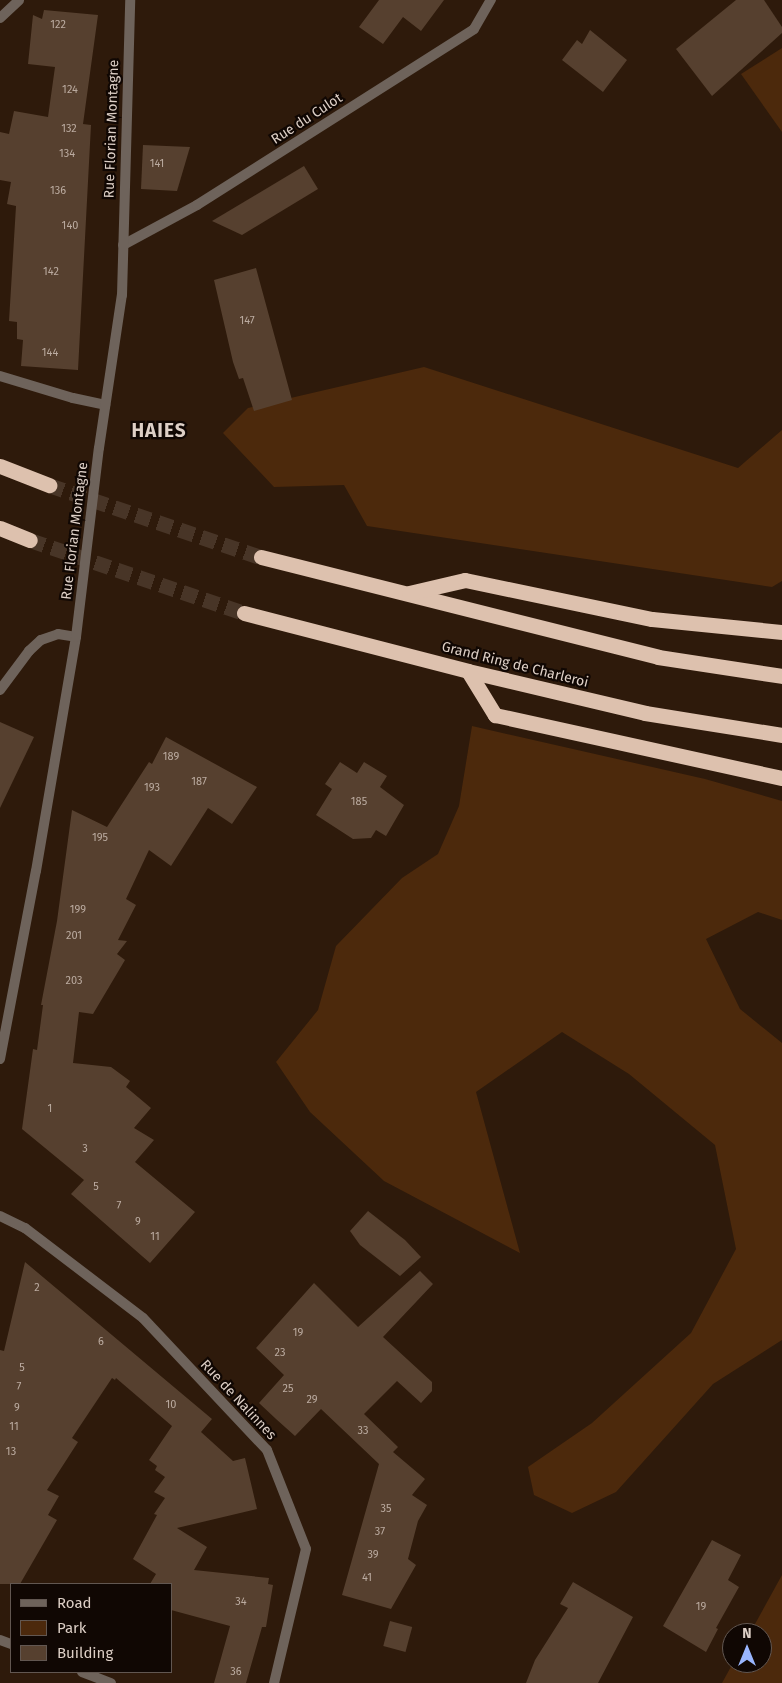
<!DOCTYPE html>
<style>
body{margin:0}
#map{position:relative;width:782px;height:1683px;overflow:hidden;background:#2e1a0b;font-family:"Fira Sans",sans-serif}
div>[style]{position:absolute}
.green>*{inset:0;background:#4c290c}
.building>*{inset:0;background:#56402f;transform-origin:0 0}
.motorway-tunnel>*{height:15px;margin-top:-7.5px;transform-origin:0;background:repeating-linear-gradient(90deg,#483527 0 15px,transparent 0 23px)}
.minor>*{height:10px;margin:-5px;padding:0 5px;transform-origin:5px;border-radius:5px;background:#6e635b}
.motorway>*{height:15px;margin:-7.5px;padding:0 7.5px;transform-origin:7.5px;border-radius:7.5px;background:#ddc1ae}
span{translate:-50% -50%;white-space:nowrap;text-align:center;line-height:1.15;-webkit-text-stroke:4.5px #100703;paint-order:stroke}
.number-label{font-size:11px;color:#bbaba0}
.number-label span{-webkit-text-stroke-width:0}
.street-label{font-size:14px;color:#ddcfc6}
.district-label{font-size:19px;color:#ddcfc6;font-weight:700;letter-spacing:1px}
.legend{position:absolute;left:10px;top:1583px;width:162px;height:90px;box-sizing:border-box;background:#100703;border:1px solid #625751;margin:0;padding:6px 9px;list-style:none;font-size:15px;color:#ddcfc6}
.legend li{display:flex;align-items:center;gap:10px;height:25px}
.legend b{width:25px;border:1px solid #625751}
.north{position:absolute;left:722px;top:1623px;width:50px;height:50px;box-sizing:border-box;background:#100703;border:1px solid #625751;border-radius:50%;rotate:0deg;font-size:14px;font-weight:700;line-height:20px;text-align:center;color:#ddcfc6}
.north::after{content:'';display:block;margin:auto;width:18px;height:22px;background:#99b5fd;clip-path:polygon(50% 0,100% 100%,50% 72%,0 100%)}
</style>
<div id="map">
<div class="green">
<i style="clip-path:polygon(782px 48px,782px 132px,741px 74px)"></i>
<i style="clip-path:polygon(424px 367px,738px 468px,782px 430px,782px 581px,772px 587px,367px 526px,344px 485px,274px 487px,223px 433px,248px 408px)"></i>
<i style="clip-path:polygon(472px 726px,705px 779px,782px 801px,782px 920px,758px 912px,706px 939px,740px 1009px,782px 1043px,782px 1340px,713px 1384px,616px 1492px,572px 1513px,534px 1495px,528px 1467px,592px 1423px,691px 1333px,736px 1249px,715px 1145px,629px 1074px,562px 1032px,476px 1092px,520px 1253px,384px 1181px,310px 1112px,276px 1062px,318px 1010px,336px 946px,402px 878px,438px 854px,459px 806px)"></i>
<i style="clip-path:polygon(782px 1575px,782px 1683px,722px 1683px,733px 1663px,762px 1663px,762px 1633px,750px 1633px)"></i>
</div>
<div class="building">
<i style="clip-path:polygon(379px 0,444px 0,421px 31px,403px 17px,383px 44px,359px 27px)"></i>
<i style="clip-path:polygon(736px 0,764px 0,782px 27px,782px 33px,712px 96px,676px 49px)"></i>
<i style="clip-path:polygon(44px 10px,98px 15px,83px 124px,91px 125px,78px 370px,21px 366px,23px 340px,17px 339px,17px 322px,9px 321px,16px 206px,7px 204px,11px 182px,0 180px,0 132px,9px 134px,14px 111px,48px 117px,55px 67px,28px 64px,33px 15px,42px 19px)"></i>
<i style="clip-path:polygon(590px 30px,627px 60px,603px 92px,562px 60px,577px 40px,582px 44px)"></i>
<i style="clip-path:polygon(143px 145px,190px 147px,177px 191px,141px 189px)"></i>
<i style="clip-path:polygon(304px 166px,318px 189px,242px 235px,212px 221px)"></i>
<i style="clip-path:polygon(256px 268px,292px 400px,254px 411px,243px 378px,239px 379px,233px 362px,214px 280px)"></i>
<i style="clip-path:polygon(0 722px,34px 737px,0 808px)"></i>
<i style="clip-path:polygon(166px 737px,257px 787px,232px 824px,208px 808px,171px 866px,149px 850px,126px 899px,136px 905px,118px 940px,127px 941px,117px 954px,125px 960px,93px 1014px,79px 1012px,73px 1063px,111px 1067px,130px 1081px,126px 1087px,151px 1108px,134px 1128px,154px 1140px,135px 1162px,195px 1212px,150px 1263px,71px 1194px,84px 1180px,22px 1129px,33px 1049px,37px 1050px,43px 1005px,41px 1005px,57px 921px,72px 810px,107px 827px,149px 762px,152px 764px)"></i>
<i style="clip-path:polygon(340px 762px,357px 773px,364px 762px,387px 776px,380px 787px,404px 805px,386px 836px,376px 830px,371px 838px,353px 839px,316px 815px,332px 789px,325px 784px)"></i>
<i style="clip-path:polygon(368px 1211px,405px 1240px,421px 1257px,400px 1276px,360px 1245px,350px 1231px)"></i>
<i style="clip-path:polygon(25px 1262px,212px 1419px,201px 1432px,233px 1461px,245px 1458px,257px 1509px,177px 1528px,207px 1547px,194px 1570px,269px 1578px,268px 1584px,273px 1585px,266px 1627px,262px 1627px,246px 1683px,214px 1683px,230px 1626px,171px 1610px,171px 1584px,150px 1584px,156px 1574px,133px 1559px,157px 1515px,154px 1514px,165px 1498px,154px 1492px,165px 1477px,155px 1470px,157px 1466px,149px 1460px,172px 1426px,116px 1378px,115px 1380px,112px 1378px,72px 1438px,78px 1442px,47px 1490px,59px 1496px,48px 1515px,57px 1520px,20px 1584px,0 1584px,0 1350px,4px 1351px)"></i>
<i style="clip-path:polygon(420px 1271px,433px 1284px,383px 1337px,432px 1382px,432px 1391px,421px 1403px,397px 1381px,364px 1414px,398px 1447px,393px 1452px,425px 1479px,412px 1495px,427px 1505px,418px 1521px,408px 1559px,416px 1565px,391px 1609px,342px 1595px,379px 1464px,321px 1409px,295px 1436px,276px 1419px,259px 1403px,284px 1375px,256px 1348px,314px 1283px,358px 1327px)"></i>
<i style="clip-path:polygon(712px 1540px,741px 1555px,728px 1580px,739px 1587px,716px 1628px,718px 1629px,706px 1652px,663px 1626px)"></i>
<i style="clip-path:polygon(573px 1582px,633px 1617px,598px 1683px,526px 1683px,535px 1660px,568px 1608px,560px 1604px)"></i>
<i style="left:390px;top:1621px;width:23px;height:26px;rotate:15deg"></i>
</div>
<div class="motorway-tunnel">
<i style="left:49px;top:485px;width:224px;rotate:18.8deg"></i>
<i style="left:30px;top:540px;width:226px;rotate:18.8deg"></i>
</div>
<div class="minor">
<i style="left:0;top:18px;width:26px;rotate:-43deg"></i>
<i style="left:123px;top:245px;width:84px;rotate:-28.4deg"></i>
<i style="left:197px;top:205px;width:328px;rotate:-32.4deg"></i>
<i style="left:474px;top:29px;width:34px;rotate:-60deg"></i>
<i style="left:0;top:376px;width:76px;rotate:16.8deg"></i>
<i style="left:73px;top:398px;width:33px;rotate:12deg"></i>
<i style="left:0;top:690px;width:49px;rotate:-53.4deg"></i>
<i style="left:29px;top:651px;width:16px;rotate:-43deg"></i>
<i style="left:41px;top:640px;width:18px;rotate:-19deg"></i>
<i style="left:58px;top:634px;width:18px;rotate:9deg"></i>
<i style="left:0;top:1059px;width:191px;rotate:-79.2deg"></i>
<i style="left:36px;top:871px;width:237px;rotate:-80.3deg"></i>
<i style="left:76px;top:637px;width:190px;rotate:-83.1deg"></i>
<i style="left:99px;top:448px;width:155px;rotate:-81.5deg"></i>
<i style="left:122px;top:295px;width:295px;rotate:-88.4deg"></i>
<i style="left:0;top:1216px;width:28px;rotate:26deg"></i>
<i style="left:25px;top:1228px;width:148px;rotate:37.3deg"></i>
<i style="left:143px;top:1318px;width:181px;rotate:46.8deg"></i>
<i style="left:267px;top:1450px;width:106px;rotate:68.5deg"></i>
<i style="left:306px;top:1549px;width:138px;rotate:103.4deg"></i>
<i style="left:0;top:1640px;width:12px;rotate:20deg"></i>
<i style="left:82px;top:1672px;width:31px;rotate:21deg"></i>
</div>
<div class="motorway">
<i style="left:0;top:466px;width:53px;rotate:21.2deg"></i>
<i style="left:0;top:528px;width:32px;rotate:22deg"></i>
<i style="left:261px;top:557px;width:409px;rotate:14.1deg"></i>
<i style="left:658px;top:657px;width:125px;rotate:8.7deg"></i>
<i style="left:409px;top:593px;width:57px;rotate:-13.1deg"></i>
<i style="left:465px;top:580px;width:191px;rotate:11.8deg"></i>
<i style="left:652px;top:619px;width:131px;rotate:5.7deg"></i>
<i style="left:244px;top:613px;width:231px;rotate:14.5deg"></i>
<i style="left:468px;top:671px;width:182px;rotate:13.3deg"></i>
<i style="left:645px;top:713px;width:139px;rotate:9.1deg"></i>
<i style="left:468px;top:671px;width:52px;rotate:58.5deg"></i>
<i style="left:495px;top:715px;width:294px;rotate:12.4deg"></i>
</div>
<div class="number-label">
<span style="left:58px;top:25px">122</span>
<span style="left:70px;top:90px">124</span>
<span style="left:69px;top:129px">132</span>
<span style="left:67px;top:154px">134</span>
<span style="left:157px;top:164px">141</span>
<span style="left:58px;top:191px">136</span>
<span style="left:70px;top:226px">140</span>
<span style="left:51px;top:272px">142</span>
<span style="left:247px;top:321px">147</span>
<span style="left:50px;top:353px">144</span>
<span style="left:171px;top:757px">189</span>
<span style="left:199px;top:782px">187</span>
<span style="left:152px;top:788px">193</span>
<span style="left:359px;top:802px">185</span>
<span style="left:100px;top:838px">195</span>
<span style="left:78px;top:910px">199</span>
<span style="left:74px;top:936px">201</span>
<span style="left:74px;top:981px">203</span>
<span style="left:50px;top:1109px">1</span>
<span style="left:85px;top:1149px">3</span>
<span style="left:96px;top:1187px">5</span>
<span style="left:119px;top:1206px">7</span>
<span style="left:138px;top:1222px">9</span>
<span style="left:155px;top:1237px">11</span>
<span style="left:37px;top:1288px">2</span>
<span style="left:298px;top:1333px">19</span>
<span style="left:101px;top:1342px">6</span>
<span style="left:280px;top:1353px">23</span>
<span style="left:22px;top:1368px">5</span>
<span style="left:19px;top:1387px">7</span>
<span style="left:288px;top:1389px">25</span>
<span style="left:312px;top:1400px">29</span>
<span style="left:171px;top:1405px">10</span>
<span style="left:17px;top:1408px">9</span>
<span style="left:14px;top:1427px">11</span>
<span style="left:363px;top:1431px">33</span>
<span style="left:11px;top:1452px">13</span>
<span style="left:386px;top:1509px">35</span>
<span style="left:380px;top:1532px">37</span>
<span style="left:373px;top:1555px">39</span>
<span style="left:367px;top:1578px">41</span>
<span style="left:241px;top:1602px">34</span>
<span style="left:701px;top:1607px">19</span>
<span style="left:236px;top:1672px">36</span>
</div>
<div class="street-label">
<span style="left:307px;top:119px;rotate:-33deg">Rue du Culot</span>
<span style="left:112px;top:129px;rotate:-88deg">Rue Florian Montagne</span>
<span style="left:75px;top:531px;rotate:-83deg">Rue Florian Montagne</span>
<span style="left:515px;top:665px;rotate:14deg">Grand Ring de Charleroi</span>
<span style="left:238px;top:1400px;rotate:47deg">Rue de Nalinnes</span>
</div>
<div class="district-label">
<span style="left:159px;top:431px">HAIES</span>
</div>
<ul class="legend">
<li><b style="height:6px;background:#6e635b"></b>Road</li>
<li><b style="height:14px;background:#4c290c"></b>Park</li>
<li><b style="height:14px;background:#56402f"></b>Building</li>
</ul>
<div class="north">N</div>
</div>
